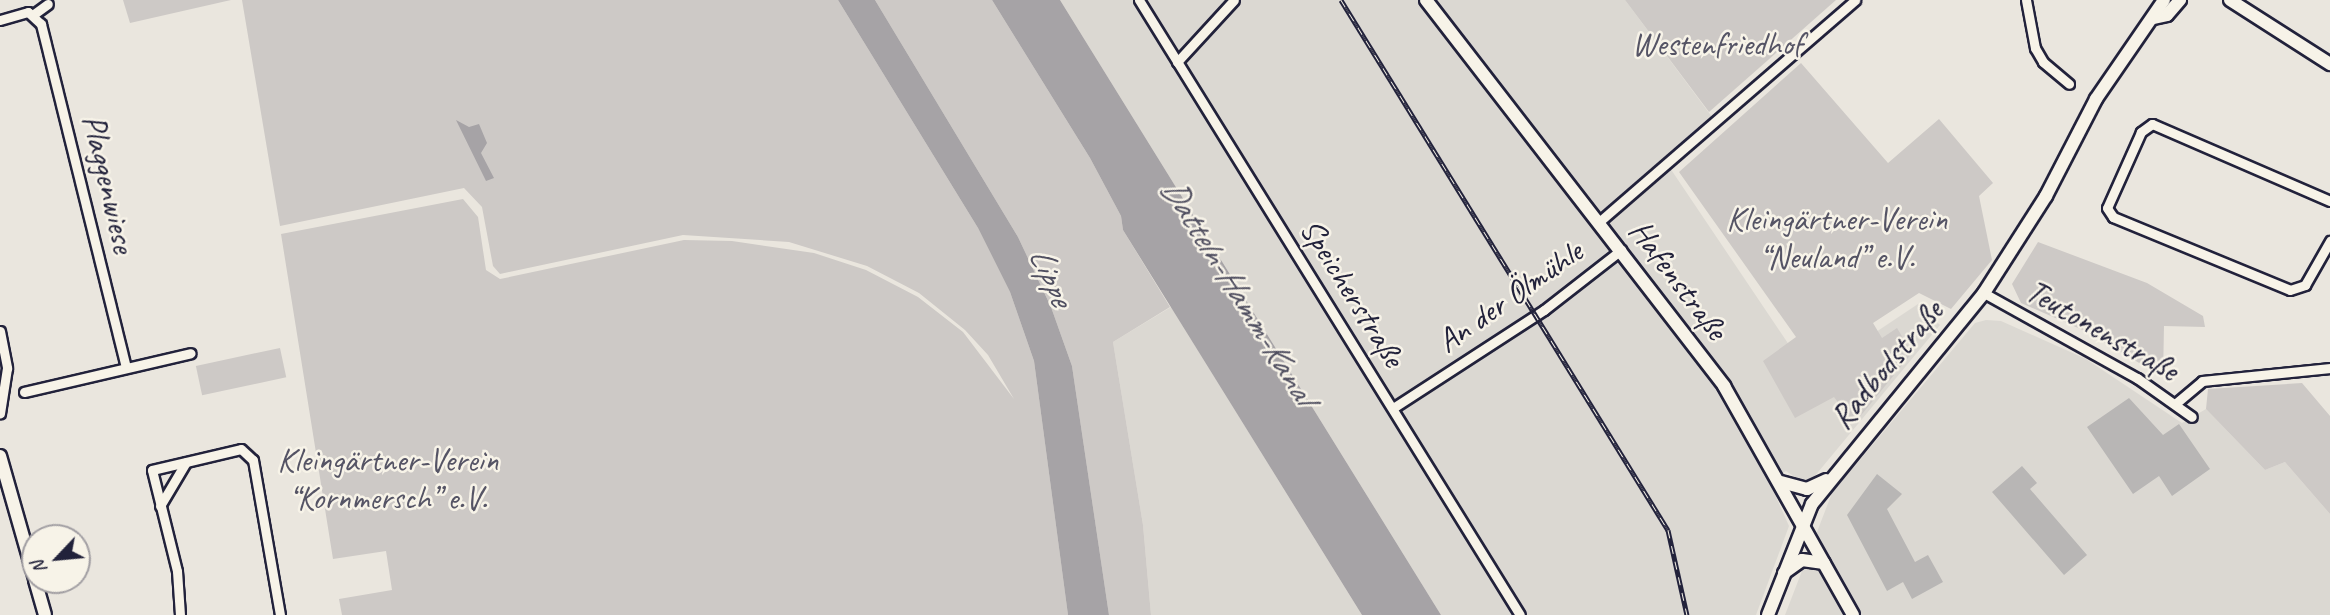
<!DOCTYPE html>
<meta charset="utf-8">
<style>
body{margin:0}
#map{position:relative;width:2330px;height:615px;overflow:hidden;background:#eae6de;font-family:Caveat,sans-serif}
div>[style]{position:absolute}
.built>*{inset:0;background:#dbd8d2}
.green>*{inset:0;background:#cdc9c6;transform-origin:0 0}
.water>*{inset:0;background:#a6a3a6}
.building>*{inset:0;background:#b8b6b5}
.roads{filter:drop-shadow(2px 0 #22223b) drop-shadow(-2px 0 #22223b) drop-shadow(0 2px #22223b) drop-shadow(0 -2px #22223b)}
.minor>*{height:9px;margin:-4.5px;padding:0 4.5px;transform-origin:4.5px;border-radius:4.5px;background:#f7f3e8}
.tertiary>*{height:12px;margin:-6px;padding:0 6px;transform-origin:6px;border-radius:6px;background:#f7f3e8}
.secondary>*{height:12px;margin:-6px;padding:0 6px;transform-origin:6px;border-radius:6px;background:#f7f3e8}
.rail>*{height:5px;margin-top:-2.5px;transform-origin:0;background:repeating-linear-gradient(90deg,#f7f3e8 0 8px,#22223b 0 16px);box-sizing:border-box;border-block:2px solid #22223b}
span{translate:-50% -50%;white-space:nowrap;text-align:center;line-height:1.15;-webkit-text-stroke:5px #f7f3e8;paint-order:stroke}
.park-label{font-size:33px;color:#555465}
.street-label{font-size:33px;color:#22223b}
.water-label{font-size:35px;color:#504f60;font-style:italic}
.north{position:absolute;left:21px;top:524px;width:70px;height:70px;box-sizing:border-box;background:#f7f3e8;border:2px solid #a29fa3;border-radius:50%;rotate:244deg;font-size:19px;font-weight:700;line-height:28px;text-align:center;color:#22223b}
.north::after{content:'';display:block;margin:auto;width:24px;height:32px;background:#22223b;clip-path:polygon(50% 0,100% 100%,50% 72%,0 100%)}
</style>
<div id="map">
<div class="built">
<i style="clip-path:polygon(1060px 0,1625px 0,1718px 125px,1670px 168px,1810px 376px,1918px 304px,1940px 325px,1814px 477px,1801px 481px,1786px 471px,1769px 481px,1789px 526px,1756px 615px,1441px 615px)"></i>
<i style="clip-path:polygon(1171px 307px,1362px 615px,1151px 615px,1143px 525px,1113px 342px)"></i>
<i style="clip-path:polygon(1986px 320px,2001px 321px,2086px 359px,2182px 423px,2206px 409px,2265px 470px,2285px 462px,2330px 514px,2330px 615px,1785px 615px,1832px 493px,1975px 323px)"></i>
</div>
<div class="green">
<i style="clip-path:polygon(123px 0,231px 0,130px 23px)"></i>
<i style="clip-path:polygon(242px 0,838px 0,978px 228px,1010px 292px,1034px 361px,1068px 615px,342px 615px,339px 599px,392px 590px,386px 551px,333px 559px,281px 234px,463px 199px,478px 217px,486px 270px,500px 279px,684px 240px,732px 241px,814px 253px,866px 270px,918px 297px,963px 332px,1014px 399px,988px 355px,965px 330px,919px 293px,867px 266px,789px 242px,683px 235px,500px 274px,493px 266px,482px 207px,464px 188px,280px 226px)"></i>
<i style="clip-path:polygon(875px 0,992px 0,1090px 158px,1121px 216px,1123px 230px,1170px 307px,1113px 342px,1143px 525px,1151px 615px,1109px 615px,1072px 366px,1051px 307px,1018px 237px)"></i>
<i style="clip-path:polygon(1625px 0,1836px 0,1709px 112px)"></i>
<i style="clip-path:polygon(1801px 63px,1888px 163px,1939px 119px,1993px 183px,1979px 196px,1992px 260px,1951px 309px,1919px 293px,1873px 323px,1882px 338px,1897px 328px,1912px 353px,1854px 424px,1834px 397px,1795px 418px,1763px 361px,1796px 337px,1679px 172px)"></i>
<i style="clip-path:polygon(2038px 242px,2147px 283px,2203px 316px,2205px 327px,2164px 326px,2163px 377px,2085px 331px,2021px 303px,2012px 284px)"></i>
<i style="left:280px;top:348px;width:30px;height:86px;rotate:78deg"></i>
<i style="clip-path:polygon(2302px 383px,2330px 416px,2330px 514px,2285px 462px,2265px 470px,2206px 409px,2208px 389px)"></i>
</div>
<div class="water">
<i style="clip-path:polygon(838px 0,875px 0,1018px 237px,1051px 307px,1072px 366px,1109px 615px,1068px 615px,1034px 361px,1010px 292px,978px 228px)"></i>
<i style="clip-path:polygon(992px 0,1060px 0,1441px 615px,1362px 615px,1123px 230px,1121px 216px,1090px 158px)"></i>
<i style="clip-path:polygon(456px 120px,469px 127px,479px 124px,487px 143px,481px 153px,494px 178px,486px 181px)"></i>
</div>
<div class="building">
<i style="clip-path:polygon(2129px 398px,2163px 435px,2179px 424px,2210px 469px,2172px 496px,2159px 476px,2133px 494px,2087px 427px)"></i>
<i style="clip-path:polygon(2022px 466px,2037px 483px,2030px 489px,2087px 555px,2064px 575px,1992px 492px)"></i>
<i style="clip-path:polygon(1877px 474px,1902px 494px,1887px 509px,1915px 562px,1928px 555px,1943px 582px,1912px 599px,1903px 582px,1887px 591px,1847px 515px)"></i>
</div>
<div class="roads">
<div class="minor">
<i style="left:1139px;top:0;width:723px;rotate:58.22deg"></i>
<i style="left:2026px;top:0;width:49px;rotate:79.4deg"></i>
<i style="left:2035px;top:48px;width:16px;rotate:60deg"></i>
<i style="left:2043px;top:62px;width:34px;rotate:40deg"></i>
<i style="left:34px;top:14px;width:17px;rotate:-36deg"></i>
<i style="left:0;top:20px;width:29px;rotate:-16deg"></i>
<i style="left:28px;top:12px;width:18px;rotate:43deg"></i>
<i style="left:41px;top:24px;width:354px;rotate:76.1deg"></i>
<i style="left:1177px;top:62px;width:84px;rotate:-47.4deg"></i>
<i style="left:2330px;top:201px;width:194px;rotate:-156.6deg"></i>
<i style="left:2152px;top:124px;width:14px;rotate:144deg"></i>
<i style="left:2141px;top:132px;width:83px;rotate:114.1deg"></i>
<i style="left:2107px;top:208px;width:11px;rotate:56deg"></i>
<i style="left:2113px;top:217px;width:191px;rotate:22.4deg"></i>
<i style="left:2290px;top:290px;width:16px;rotate:-18deg"></i>
<i style="left:2305px;top:285px;width:51px;rotate:-60.4deg"></i>
<i style="left:1599px;top:222px;width:339px;rotate:-40.9deg"></i>
<i style="left:1984px;top:293px;width:175px;rotate:29.1deg"></i>
<i style="left:2137px;top:378px;width:67px;rotate:35.3deg"></i>
<i style="left:0;top:331px;width:38px;rotate:79deg"></i>
<i style="left:7px;top:368px;width:46px;rotate:98.8deg"></i>
<i style="left:24px;top:392px;width:171px;rotate:-13.1deg"></i>
<i style="left:2175px;top:404px;width:35px;rotate:-40deg"></i>
<i style="left:2202px;top:381px;width:129px;rotate:-5.8deg"></i>
<i style="left:1393px;top:408px;width:180px;rotate:-33deg"></i>
<i style="left:1544px;top:310px;width:98px;rotate:-37.9deg"></i>
<i style="left:160px;top:506px;width:51px;rotate:-59.4deg"></i>
<i style="left:180px;top:615px;width:44px;rotate:-93.9deg"></i>
<i style="left:177px;top:571px;width:104px;rotate:-103.9deg"></i>
<i style="left:152px;top:470px;width:91px;rotate:-13.3deg"></i>
<i style="left:241px;top:449px;width:16px;rotate:43deg"></i>
<i style="left:253px;top:460px;width:157px;rotate:80.1deg"></i>
</div>
<div class="tertiary">
<i style="left:1426px;top:0;width:488px;rotate:52.3deg"></i>
<i style="left:1724px;top:386px;width:263px;rotate:60.6deg"></i>
</div>
<div class="secondary">
<i style="left:2230px;top:0;width:119px;rotate:32.6deg"></i>
<i style="left:2154px;top:18px;width:13px;rotate:-13deg"></i>
<i style="left:2167px;top:15px;width:20px;rotate:-49deg"></i>
<i style="left:0;top:456px;width:128px;rotate:74.1deg"></i>
<i style="left:1781px;top:482px;width:27px;rotate:15deg"></i>
<i style="left:1807px;top:489px;width:21px;rotate:-25deg"></i>
<i style="left:1784px;top:573px;width:22px;rotate:-36deg"></i>
<i style="left:1802px;top:560px;width:22px;rotate:8deg"></i>
<i style="left:35px;top:580px;width:36px;rotate:74deg"></i>
<i style="left:1768px;top:615px;width:119px;rotate:-68.4deg"></i>
<i style="left:1812px;top:504px;width:272px;rotate:-50.8deg"></i>
<i style="left:1984px;top:293px;width:115px;rotate:-57.4deg"></i>
<i style="left:2046px;top:196px;width:109px;rotate:-62.7deg"></i>
<i style="left:2096px;top:99px;width:120px;rotate:-55.5deg"></i>
</div>
</div>
<div class="rail">
<i style="left:1341px;top:0;width:623px;rotate:58.33deg"></i>
<i style="left:1668px;top:530px;width:87px;rotate:77.4deg"></i>
</div>
<div class="park-label">
<span style="left:1717px;top:45px">Westenfriedhof</span>
<span style="left:1837px;top:239px">Kleingärtner-Verein<br>“Neuland” e.V.</span>
<span style="left:388px;top:480px">Kleingärtner-Verein<br>“Kornmersch” e.V.</span>
</div>
<div class="street-label">
<span style="left:108px;top:184px;rotate:77deg">Plaggenwiese</span>
<span style="left:1678px;top:280px;rotate:53deg">Hafenstraße</span>
<span style="left:1352px;top:293px;rotate:58deg">Speicherstraße</span>
<span style="left:1510px;top:297px;rotate:-35deg">An der Ölmühle</span>
<span style="left:2102px;top:331px;rotate:30deg">Teutonenstraße</span>
<span style="left:1887px;top:365px;rotate:-50deg">Radbodstraße</span>
</div>
<div class="water-label">
<span style="left:1051px;top:276px;rotate:66deg">Lippe</span>
<span style="left:1238px;top:291px;rotate:58deg">Datteln-Hamm-Kanal</span>
</div>
<div class="north">N</div>
</div>
